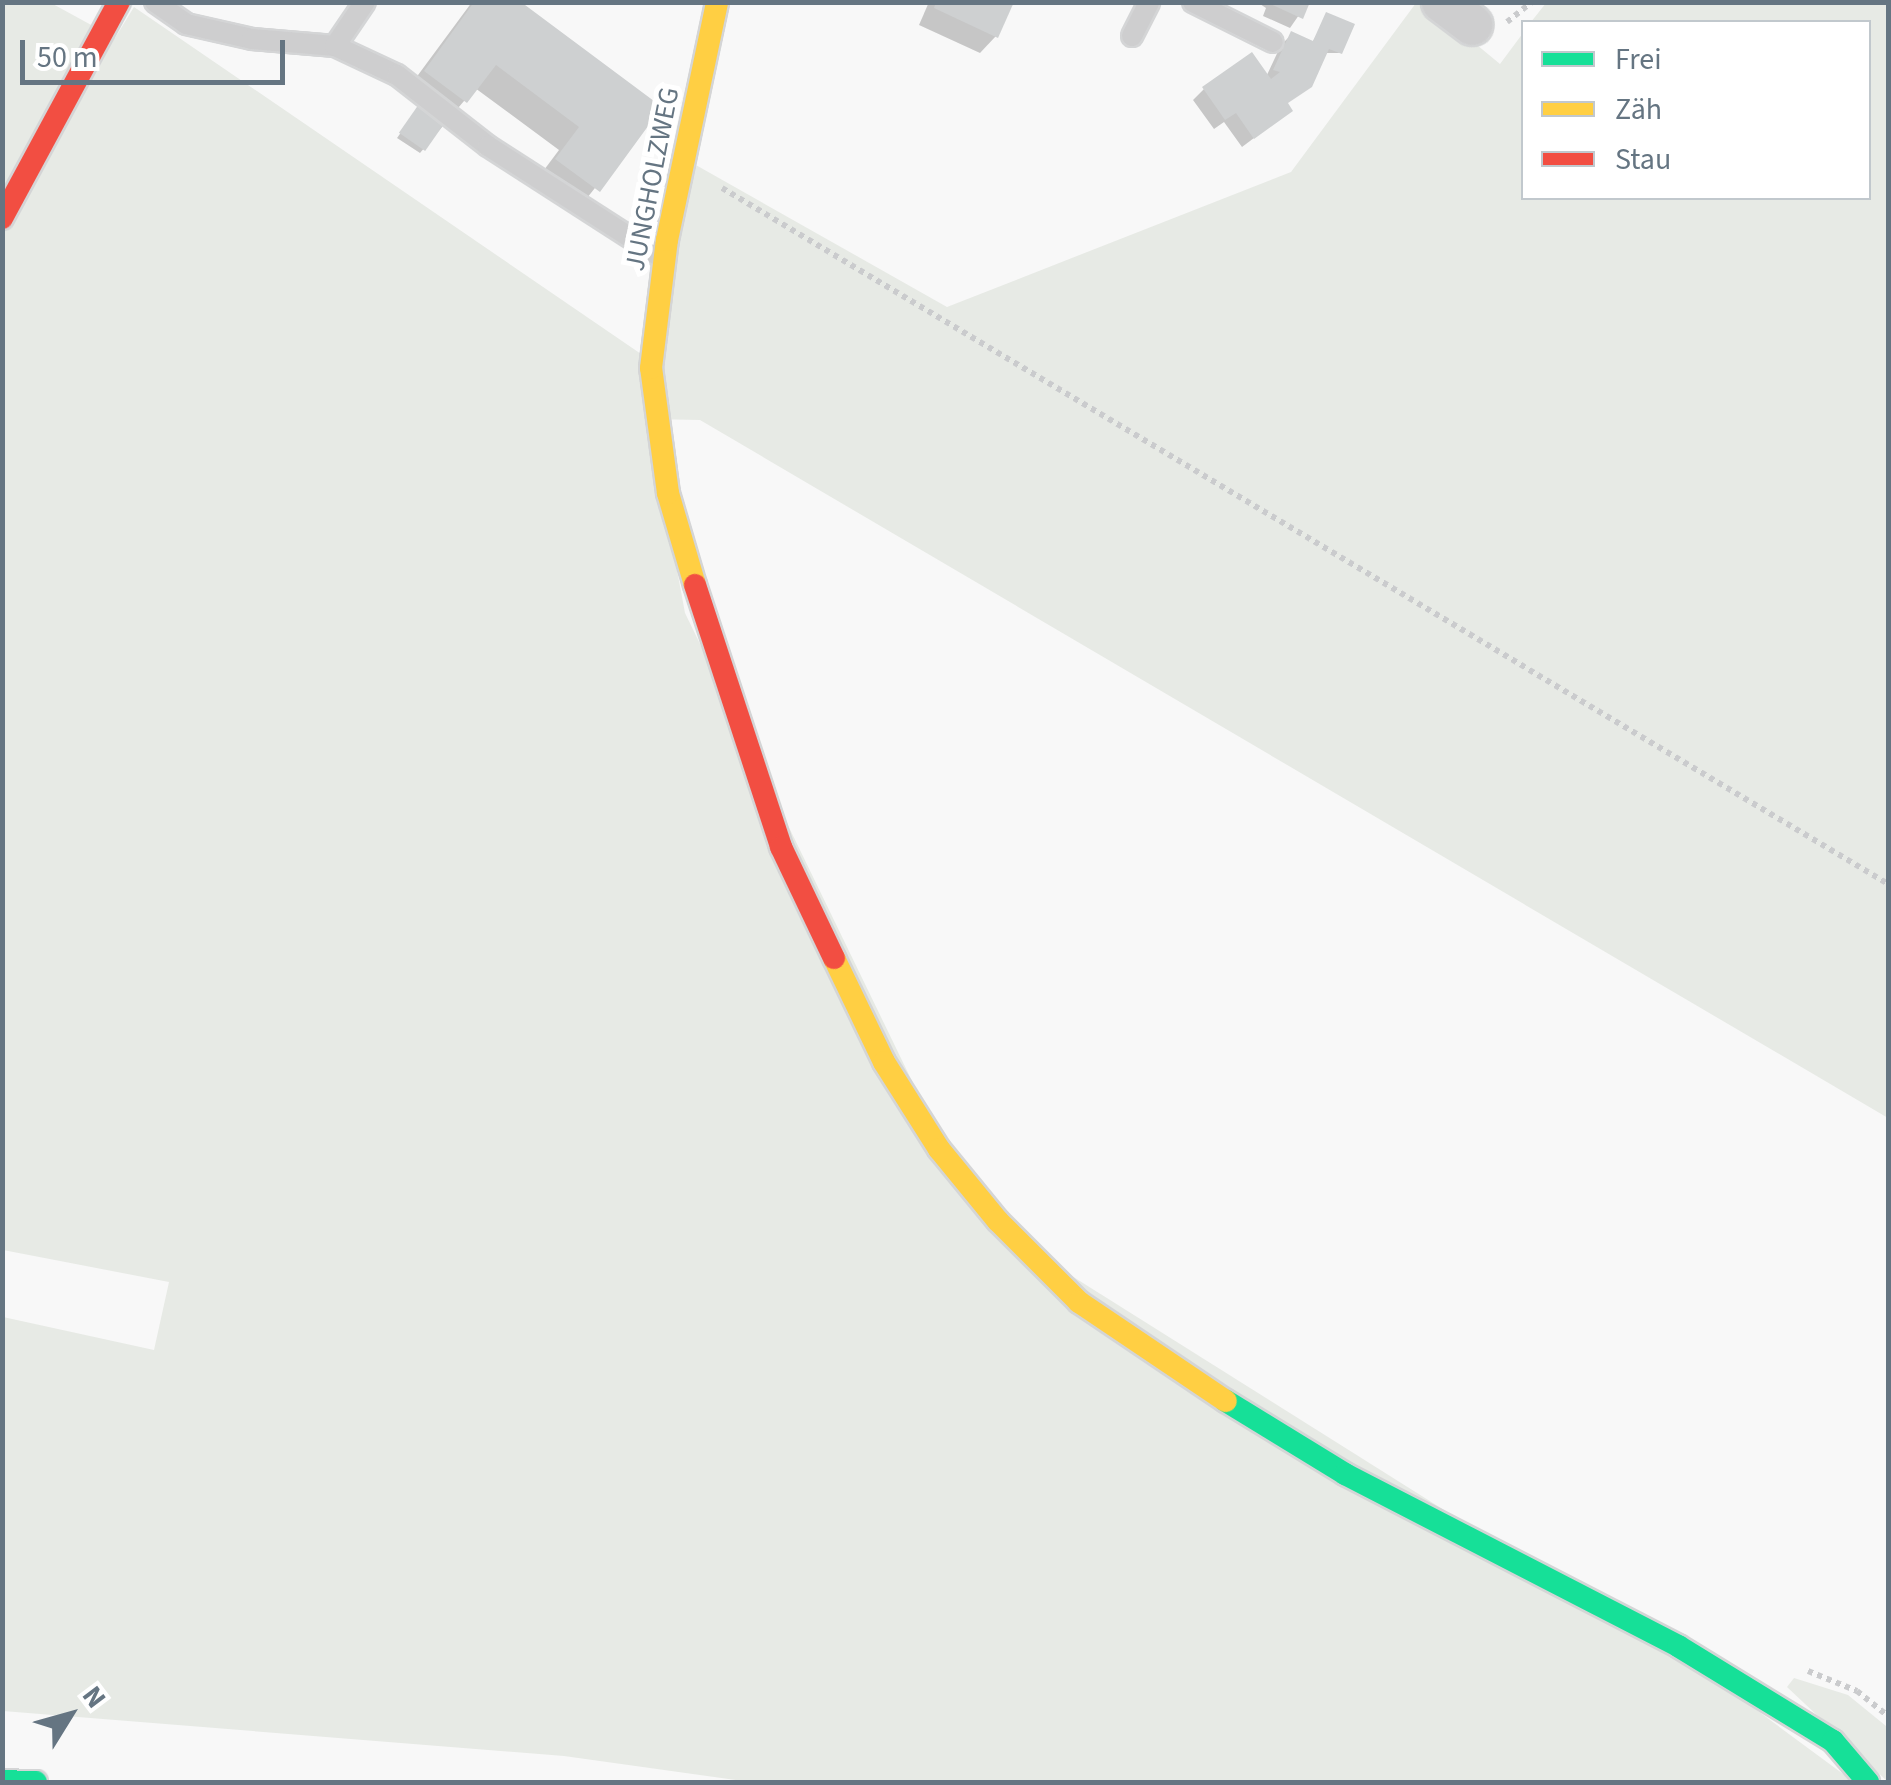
<!DOCTYPE html>
<meta charset="utf-8">
<style>
body{margin:0}
#map{position:relative;width:1891px;height:1785px;overflow:hidden;background:#f8f8f8;font-family:"Source Sans 3",sans-serif}
div>[style]{position:absolute}
.green>*{inset:0;background:#e7eae5}
.shadow>*{inset:0;background:#0003}
.building>*{inset:0;background:#ced0d1;transform-origin:0 0}
.path>*{height:6px;margin-top:-3px;transform-origin:0;background:repeating-linear-gradient(90deg,#cacbcd 0 5px,transparent 0 10px)}
.roads{filter:drop-shadow(2px 0 #d4d5d6) drop-shadow(-2px 0 #d4d5d6) drop-shadow(0 2px #d4d5d6) drop-shadow(0 -2px #d4d5d6)}
.lane>*{height:20px;margin:-10px;padding:0 10px;transform-origin:10px;border-radius:10px;background:#cececf}
.street>*{height:40px;margin:-20px;padding:0 20px;transform-origin:20px;border-radius:20px;background:#cececf}
.fast>*{height:22px;margin:-11px;padding:0 11px;transform-origin:11px;border-radius:11px;background:#16e098}
.slow>*{height:22px;margin:-11px;padding:0 11px;transform-origin:11px;border-radius:11px;background:#ffcf43}
.jam>*{height:22px;margin:-11px;padding:0 11px;transform-origin:11px;border-radius:11px;background:#f24e42}
span{translate:-50% -50%;white-space:nowrap;text-align:center;line-height:1.15;-webkit-text-stroke:10px #fff;paint-order:stroke}
.street-label{font-size:28px;color:#657582}
.frame{position:absolute;inset:0;border:5px solid #657582;pointer-events:none}
.legend{position:absolute;left:1521px;top:20px;width:350px;height:180px;box-sizing:border-box;background:#fff;border:2px solid #c1c8cd;margin:0;padding:12px 18px;list-style:none;font-size:30px;color:#657582}
.legend li{display:flex;align-items:center;gap:20px;height:50px}
.legend b{width:50px;border:2px solid #c1c8cd}
.north{position:absolute;left:20px;top:1665px;width:100px;height:100px;-webkit-text-stroke:8px #fff;paint-order:stroke;rotate:53deg;font-size:28px;font-weight:700;line-height:40px;text-align:center;color:#657582}
.north::after{content:'';display:block;margin:auto;width:35px;height:45px;background:#657582;clip-path:polygon(50% 0,100% 100%,50% 72%,0 100%)}
.scale{position:absolute;left:20px;top:40px;width:265px;height:45px;box-sizing:border-box;border:5px solid #657582;border-top:0;padding-left:12px;font-size:30px;line-height:35px;white-space:nowrap;color:#657582;-webkit-text-stroke:8px #fff;paint-order:stroke}
</style>
<div id="map">
<div class="green">
<i style="clip-path:polygon(1425px 2px,1500px 64px,1523px 33px,1524px 198px,1868px 198px,1868px 22px,1531px 22px,1546px 3px,1888px 3px,1888px 1118px,700px 420px,649px 419px,685px 613px,978px 1217px,1724px 1686px,1854px 1782px,750px 1782px,564px 1756px,3px 1711px,3px 1317px,154px 1350px,169px 1282px,3px 1250px,2px 3px,51px 3px,115px 38px,134px 7px,663px 369px,687px 160px,947px 307px,1291px 172px,1416px 3px)"></i>
<i style="clip-path:polygon(1794px 1678px,1848px 1695px,1886px 1726px,1888px 1782px,1787px 1687px)"></i>
</div>
<div class="shadow">
<i style="clip-path:polygon(472px 2px,517px 2px,658px 108px,576px 212px,535px 182px,559px 150px,475px 88px,420px 153px,397px 138px,420px 106px,404px 94px)"></i>
<i style="clip-path:polygon(929px 2px,1011px 2px,996px 36px,980px 53px,919px 25px)"></i>
<i style="clip-path:polygon(1257px 2px,1308px 2px,1290px 28px,1263px 16px,1266px 8px)"></i>
<i style="clip-path:polygon(1327px 15px,1339px 53px,1325px 53px,1310px 85px,1285px 104px,1290px 111px,1242px 147px,1224px 122px,1214px 129px,1193px 100px,1204px 89px,1266px 77px,1281px 45px,1292px 34px,1312px 43px)"></i>
</div>
<div class="building">
<i style="clip-path:polygon(474px 2px,521px 2px,662px 107px,600px 192px,555px 159px,579px 127px,496px 65px,467px 103px,424px 71px)"></i>
<i style="clip-path:polygon(936px 2px,1014px 2px,998px 38px,934px 8px)"></i>
<i style="clip-path:polygon(1266px 2px,1310px 2px,1303px 19px)"></i>
<i style="clip-path:polygon(1326px 12px,1355px 24px,1342px 54px,1329px 49px,1312px 87px,1288px 103px,1293px 111px,1254px 139px,1236px 113px,1225px 120px,1202px 87px,1252px 52px,1271px 79px,1280px 72px,1273px 70px,1291px 31px,1313px 41px)"></i>
<i style="left:419px;top:104px;width:32px;height:35px;rotate:35deg"></i>
</div>
<div class="path">
<i style="left:1507px;top:22px;width:32px;rotate:-39deg"></i>
<i style="left:722px;top:188px;width:1358px;rotate:30.83deg"></i>
<i style="left:1808px;top:1671px;width:53px;rotate:22.2deg"></i>
<i style="left:1857px;top:1691px;width:40px;rotate:39deg"></i>
</div>
<div class="roads">
<div class="lane">
<i style="left:155px;top:2px;width:38px;rotate:35deg"></i>
<i style="left:186px;top:24px;width:68px;rotate:12.8deg"></i>
<i style="left:252px;top:39px;width:83px;rotate:4.8deg"></i>
<i style="left:335px;top:46px;width:68px;rotate:25.1deg"></i>
<i style="left:397px;top:75px;width:115px;rotate:38deg"></i>
<i style="left:488px;top:146px;width:205px;rotate:32.8deg"></i>
<i style="left:1193px;top:2px;width:89px;rotate:26.6deg"></i>
<i style="left:1132px;top:36px;width:38px;rotate:-63deg"></i>
<i style="left:335px;top:46px;width:53px;rotate:-55.7deg"></i>
</div>
<div class="street">
<i style="left:1442px;top:2px;width:38px;rotate:37deg"></i>
</div>
<div class="fast">
<i style="left:1226px;top:1401px;width:140px;rotate:31.5deg"></i>
<i style="left:1345px;top:1474px;width:375px;rotate:27.3deg"></i>
<i style="left:1678px;top:1646px;width:182px;rotate:31.5deg"></i>
<i style="left:1833px;top:1741px;width:54px;rotate:49.5deg"></i>
<i style="left:2px;top:1781px;width:34px;rotate:2deg"></i>
</div>
<div class="slow">
<i style="left:695px;top:585px;width:96px;rotate:-106.4deg"></i>
<i style="left:668px;top:493px;width:126px;rotate:-97.7deg"></i>
<i style="left:651px;top:368px;width:129px;rotate:-82.9deg"></i>
<i style="left:667px;top:240px;width:243px;rotate:-78.1deg"></i>
<i style="left:834px;top:958px;width:115px;rotate:64.3deg"></i>
<i style="left:884px;top:1062px;width:103px;rotate:57.7deg"></i>
<i style="left:939px;top:1149px;width:93px;rotate:50.7deg"></i>
<i style="left:998px;top:1221px;width:115px;rotate:45deg"></i>
<i style="left:1079px;top:1302px;width:177px;rotate:34deg"></i>
</div>
<div class="jam">
<i style="left:2px;top:218px;width:246px;rotate:-61.6deg"></i>
<i style="left:695px;top:585px;width:276px;rotate:71.8deg"></i>
<i style="left:781px;top:847px;width:123px;rotate:64.5deg"></i>
</div>
</div>
<div class="street-label">
<span style="left:652px;top:179px;rotate:-79deg">JUNGHOLZWEG</span>
</div>
<div class="frame"></div>
<ul class="legend">
<li><b style="height:12px;background:#16e098"></b>Frei</li>
<li><b style="height:12px;background:#ffcf43"></b>Zäh</li>
<li><b style="height:12px;background:#f24e42"></b>Stau</li>
</ul>
<div class="north">N</div>
<div class="scale">50 m</div>
</div>
